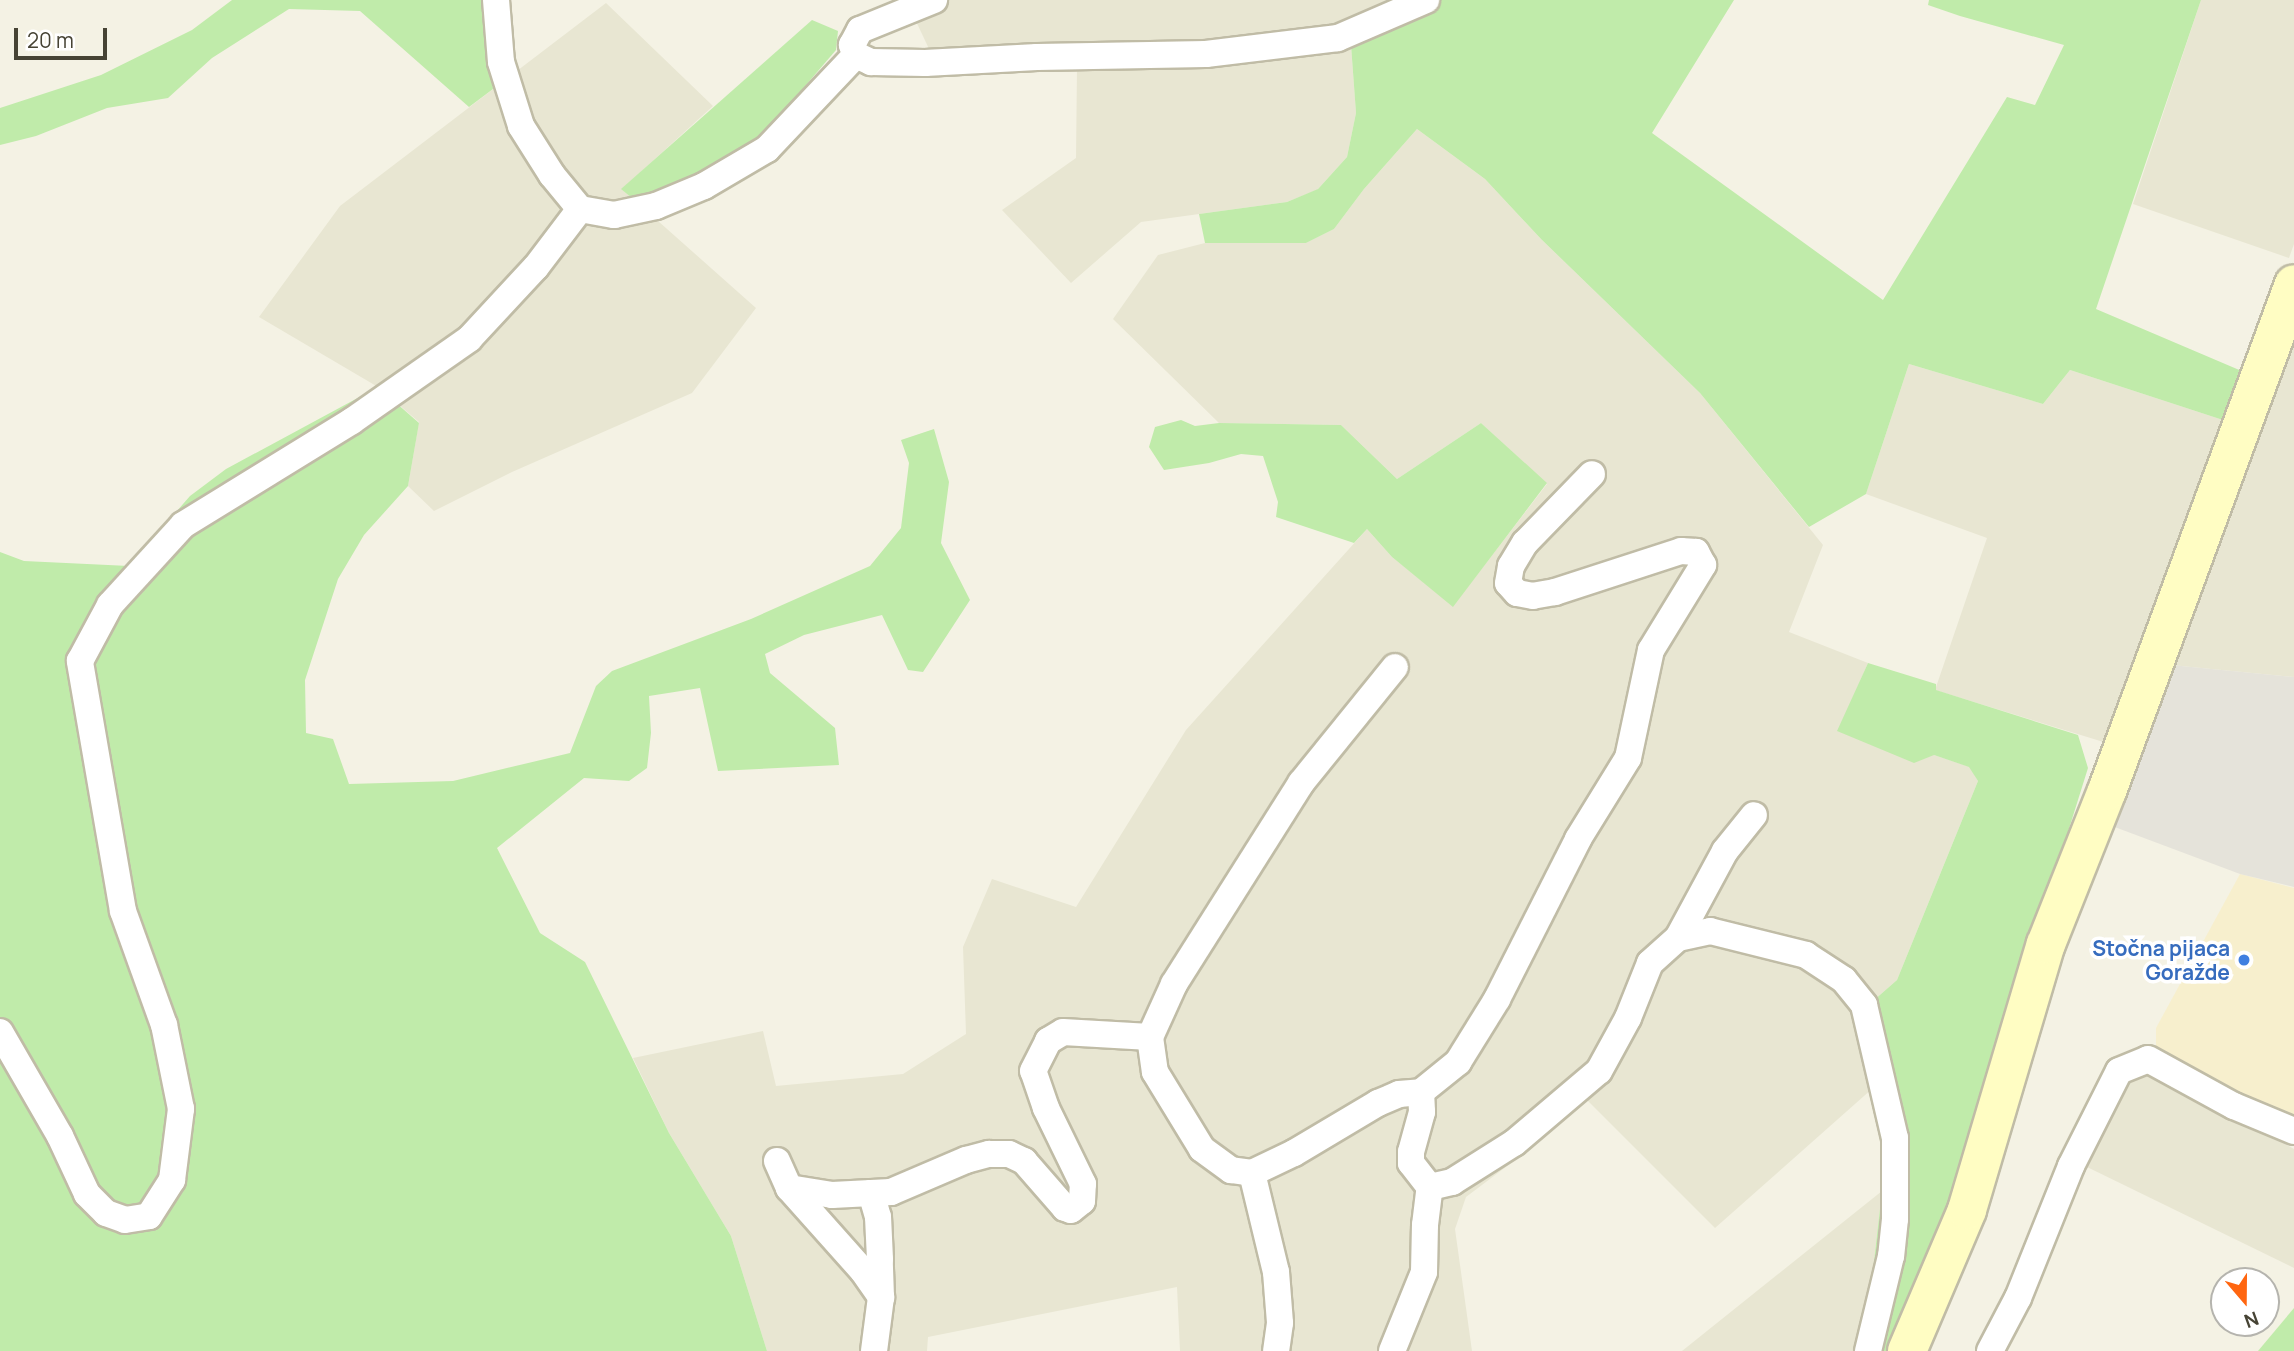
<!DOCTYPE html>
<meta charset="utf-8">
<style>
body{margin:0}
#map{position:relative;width:2294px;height:1351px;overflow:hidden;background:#f4f2e4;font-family:Manrope,sans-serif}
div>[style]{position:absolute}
.residential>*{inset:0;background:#e8e6d2}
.commercial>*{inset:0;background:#f7efcd}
.industrial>*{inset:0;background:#e5e3da}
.green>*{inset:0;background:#c0ebaa}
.roads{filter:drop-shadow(2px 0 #c0bca6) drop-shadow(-2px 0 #c0bca6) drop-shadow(0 2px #c0bca6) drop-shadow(0 -2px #c0bca6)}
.street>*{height:26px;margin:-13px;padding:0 13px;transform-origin:13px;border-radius:13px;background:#fff}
.secondary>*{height:38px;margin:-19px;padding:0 19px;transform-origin:19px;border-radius:19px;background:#fffdc3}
.dots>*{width:19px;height:19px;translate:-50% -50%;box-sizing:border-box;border:4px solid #fff;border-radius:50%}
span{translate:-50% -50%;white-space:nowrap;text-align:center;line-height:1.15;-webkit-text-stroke:7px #fff;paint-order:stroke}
.shop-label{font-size:21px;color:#366cbe;font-weight:700}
.right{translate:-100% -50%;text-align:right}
.north{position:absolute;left:2210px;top:1267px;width:70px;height:70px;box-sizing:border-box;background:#fff;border:2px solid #b5b4ae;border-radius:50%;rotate:160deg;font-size:19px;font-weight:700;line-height:28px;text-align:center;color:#464334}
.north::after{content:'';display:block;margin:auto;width:24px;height:32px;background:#ff6610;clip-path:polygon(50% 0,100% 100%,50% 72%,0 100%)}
.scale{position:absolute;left:14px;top:28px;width:93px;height:32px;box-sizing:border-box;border:4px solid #464334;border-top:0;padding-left:9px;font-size:21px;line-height:24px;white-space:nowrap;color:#464334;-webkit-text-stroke:5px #fff;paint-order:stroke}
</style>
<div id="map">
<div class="residential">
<i style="clip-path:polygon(906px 0,1400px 0,1338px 27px,1203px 43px,930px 51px)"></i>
<i style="clip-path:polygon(2201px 0,2294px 0,2294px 244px,2289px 258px,2133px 204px)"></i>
<i style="clip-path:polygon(606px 3px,713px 106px,622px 189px,756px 308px,692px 393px,512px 472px,434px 511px,408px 486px,419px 422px,378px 387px,259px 317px,340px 206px)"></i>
<i style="clip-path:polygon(1351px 45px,1356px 113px,1347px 157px,1317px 190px,1287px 202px,1141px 222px,1071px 283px,1002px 210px,1076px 158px,1077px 68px)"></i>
<i style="clip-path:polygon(1417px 129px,1485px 179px,1541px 239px,1700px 393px,1823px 545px,1789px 632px,1868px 663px,1838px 731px,1934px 755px,1970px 767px,1978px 781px,1897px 980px,1857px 1015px,1873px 1088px,1715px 1228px,1586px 1099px,1523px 1154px,1466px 1197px,1455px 1229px,1472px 1351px,1180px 1351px,1177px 1287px,928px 1337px,927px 1351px,767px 1351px,731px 1236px,669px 1133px,633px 1058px,763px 1031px,776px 1086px,903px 1074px,966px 1034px,963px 947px,992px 879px,1076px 907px,1186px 730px,1367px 529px,1392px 557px,1453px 606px,1547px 484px,1481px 423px,1397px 479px,1341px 425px,1219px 423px,1113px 319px,1158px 255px,1205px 243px,1306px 243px,1334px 229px,1364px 189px)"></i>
<i style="clip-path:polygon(2294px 329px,2294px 677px,2171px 665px)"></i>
<i style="clip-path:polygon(1909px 364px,2043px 404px,2070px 370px,2226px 421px,2110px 744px,1935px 690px,1987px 538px,1866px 494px)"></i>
<i style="clip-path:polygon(2144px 1072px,2160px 1073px,2294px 1149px,2294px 1268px,2087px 1167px,2119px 1097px,2130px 1078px)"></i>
<i style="clip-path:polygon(1882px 1191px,1868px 1314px,1855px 1351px,1682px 1351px)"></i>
</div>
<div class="commercial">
<i style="clip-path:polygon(2240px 874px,2294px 888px,2294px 1120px,2156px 1050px,2156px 1028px)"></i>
</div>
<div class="industrial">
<i style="clip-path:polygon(2171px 665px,2294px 677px,2294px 887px,2240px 874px,2112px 826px)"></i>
</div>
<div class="green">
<i style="clip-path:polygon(232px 0,488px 0,493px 89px,469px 107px,360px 11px,289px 9px,212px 58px,168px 98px,107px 108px,36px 136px,0 145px,0 108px,101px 75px,192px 30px)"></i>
<i style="clip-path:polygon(1415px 0,1734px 0,1652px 133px,1883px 300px,2007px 97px,2035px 105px,2064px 45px,1960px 16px,1928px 5px,1929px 0,2201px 0,2096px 309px,2244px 372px,2226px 421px,2070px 370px,2043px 404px,1909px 364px,1866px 494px,1809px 527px,1700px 393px,1541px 239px,1485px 179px,1417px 129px,1364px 189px,1334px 229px,1306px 243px,1205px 243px,1199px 214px,1287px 202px,1318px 189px,1347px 157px,1356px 113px,1351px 45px)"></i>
<i style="clip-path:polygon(812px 20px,838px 31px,836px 50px,765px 133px,705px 171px,672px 185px,632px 198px,621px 189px)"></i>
<i style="clip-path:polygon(378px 387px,419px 423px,408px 486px,364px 535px,338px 579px,305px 680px,306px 733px,333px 739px,349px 784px,453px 781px,570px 753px,596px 686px,612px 671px,751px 619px,870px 566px,901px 528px,909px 463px,901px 440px,934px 429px,949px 482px,941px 543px,970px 600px,923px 672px,908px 670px,882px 615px,804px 635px,765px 654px,770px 673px,835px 728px,839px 765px,718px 771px,700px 688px,649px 696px,651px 733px,647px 768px,629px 781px,584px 778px,497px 848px,540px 933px,585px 962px,669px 1133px,731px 1236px,767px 1351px,0 1351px,0 552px,24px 561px,129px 566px,190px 496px,226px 469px)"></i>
<i style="clip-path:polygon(1181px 420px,1195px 426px,1219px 423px,1341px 425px,1397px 479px,1481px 423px,1547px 483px,1453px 607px,1392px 557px,1367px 529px,1354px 543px,1276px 517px,1278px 502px,1263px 456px,1241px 454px,1209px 463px,1164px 470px,1149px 447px,1155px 427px)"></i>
<i style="clip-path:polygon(1868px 663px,1936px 684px,1936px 690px,2078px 735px,2088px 768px,1964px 1164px,1896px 1351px,1855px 1351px,1868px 1314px,1882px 1191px,1881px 1147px,1873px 1088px,1857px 1015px,1897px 980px,1978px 781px,1969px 767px,1934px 755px,1914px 763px,1837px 731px)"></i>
<i style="clip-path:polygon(2294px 1308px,2294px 1351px,2258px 1351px)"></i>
</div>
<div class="roads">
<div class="street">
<i style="left:496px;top:0;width:62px;rotate:85.4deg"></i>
<i style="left:501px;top:62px;width:67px;rotate:72.6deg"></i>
<i style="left:521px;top:126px;width:58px;rotate:57.7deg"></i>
<i style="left:552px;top:175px;width:44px;rotate:50.5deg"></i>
<i style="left:580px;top:209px;width:35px;rotate:10deg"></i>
<i style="left:614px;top:215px;width:43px;rotate:-12.1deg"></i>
<i style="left:656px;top:206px;width:52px;rotate:-22.6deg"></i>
<i style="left:704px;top:186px;width:73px;rotate:-30.4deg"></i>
<i style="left:767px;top:149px;width:129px;rotate:-46.6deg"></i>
<i style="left:856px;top:55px;width:17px;rotate:25deg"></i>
<i style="left:871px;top:62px;width:54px;rotate:1.1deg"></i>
<i style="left:925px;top:63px;width:112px;rotate:-3.1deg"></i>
<i style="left:1037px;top:57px;width:169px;rotate:-1deg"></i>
<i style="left:1206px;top:54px;width:133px;rotate:-6.9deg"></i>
<i style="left:1338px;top:38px;width:96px;rotate:-23.4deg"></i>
<i style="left:856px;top:55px;width:11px;rotate:-112deg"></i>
<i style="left:852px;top:45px;width:17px;rotate:-62deg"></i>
<i style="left:860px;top:30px;width:80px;rotate:-22.1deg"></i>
<i style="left:1678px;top:938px;width:99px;rotate:-61.6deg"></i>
<i style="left:1725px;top:851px;width:46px;rotate:-51.1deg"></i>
<i style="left:0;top:1032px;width:120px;rotate:60deg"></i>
<i style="left:60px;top:1136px;width:64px;rotate:65deg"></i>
<i style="left:87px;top:1194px;width:27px;rotate:45deg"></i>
<i style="left:106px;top:1213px;width:20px;rotate:20deg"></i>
<i style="left:125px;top:1220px;width:24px;rotate:-9deg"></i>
<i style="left:149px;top:1216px;width:43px;rotate:-57.4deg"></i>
<i style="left:172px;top:1180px;width:72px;rotate:-82.8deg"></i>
<i style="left:181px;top:1109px;width:86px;rotate:-101.4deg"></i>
<i style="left:164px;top:1025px;width:121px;rotate:-109.8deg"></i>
<i style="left:123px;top:911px;width:254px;rotate:-99.8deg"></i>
<i style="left:80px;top:661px;width:64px;rotate:-61.8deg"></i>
<i style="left:110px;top:605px;width:108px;rotate:-47.6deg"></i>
<i style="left:183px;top:525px;width:198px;rotate:-31.6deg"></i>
<i style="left:352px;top:421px;width:143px;rotate:-35deg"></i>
<i style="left:469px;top:339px;width:98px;rotate:-47.1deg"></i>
<i style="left:536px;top:267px;width:73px;rotate:-52.8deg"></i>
<i style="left:1150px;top:1037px;width:58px;rotate:-65.6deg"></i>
<i style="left:1174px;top:984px;width:238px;rotate:-57.7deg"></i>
<i style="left:1301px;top:783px;width:149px;rotate:-51deg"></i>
<i style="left:1421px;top:1092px;width:20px;rotate:87deg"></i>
<i style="left:1422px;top:1112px;width:41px;rotate:105.4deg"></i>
<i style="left:1411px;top:1152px;width:11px;rotate:90deg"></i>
<i style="left:1411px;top:1163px;width:31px;rotate:52deg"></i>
<i style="left:1430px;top:1187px;width:23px;rotate:-13deg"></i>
<i style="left:1452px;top:1182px;width:73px;rotate:-32.2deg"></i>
<i style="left:1514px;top:1143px;width:111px;rotate:-40.3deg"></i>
<i style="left:1599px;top:1071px;width:60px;rotate:-61.3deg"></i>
<i style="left:1628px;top:1018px;width:59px;rotate:-68.2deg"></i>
<i style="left:1650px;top:963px;width:38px;rotate:-42deg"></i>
<i style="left:1678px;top:938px;width:33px;rotate:-12deg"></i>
<i style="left:1710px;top:931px;width:99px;rotate:14deg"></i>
<i style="left:1806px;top:955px;width:45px;rotate:33.3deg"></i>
<i style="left:1844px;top:980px;width:32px;rotate:51deg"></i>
<i style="left:1864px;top:1005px;width:137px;rotate:76.9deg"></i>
<i style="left:1895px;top:1138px;width:81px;rotate:90deg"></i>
<i style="left:1895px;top:1219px;width:37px;rotate:96deg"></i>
<i style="left:1891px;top:1256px;width:98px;rotate:103.6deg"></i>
<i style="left:777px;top:1161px;width:30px;rotate:66deg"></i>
<i style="left:789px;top:1188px;width:111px;rotate:48.3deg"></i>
<i style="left:863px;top:1271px;width:32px;rotate:55deg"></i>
<i style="left:1252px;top:1173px;width:102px;rotate:76.4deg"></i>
<i style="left:1276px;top:1272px;width:51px;rotate:85.5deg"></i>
<i style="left:1280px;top:1323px;width:28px;rotate:98deg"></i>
<i style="left:789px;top:1188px;width:44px;rotate:9.2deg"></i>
<i style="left:832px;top:1195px;width:39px;rotate:-3deg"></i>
<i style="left:874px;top:1351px;width:54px;rotate:-82.6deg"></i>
<i style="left:881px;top:1297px;width:38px;rotate:-92deg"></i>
<i style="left:880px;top:1259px;width:42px;rotate:-92.7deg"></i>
<i style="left:878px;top:1217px;width:25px;rotate:-106deg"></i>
<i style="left:871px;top:1193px;width:20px;rotate:-3deg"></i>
<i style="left:891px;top:1192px;width:82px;rotate:-23.1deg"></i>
<i style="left:966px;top:1160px;width:24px;rotate:-15deg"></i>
<i style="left:989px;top:1154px;width:20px"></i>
<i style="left:1009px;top:1154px;width:17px;rotate:25deg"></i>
<i style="left:1024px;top:1161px;width:62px;rotate:48.9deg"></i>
<i style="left:1065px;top:1208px;width:6px;rotate:18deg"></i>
<i style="left:1071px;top:1210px;width:14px;rotate:-39deg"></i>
<i style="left:1082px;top:1201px;width:17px;rotate:-87deg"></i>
<i style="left:1083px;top:1184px;width:85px;rotate:-116deg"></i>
<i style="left:1046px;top:1108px;width:39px;rotate:-109deg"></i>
<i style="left:1033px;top:1071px;width:34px;rotate:-63deg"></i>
<i style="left:1048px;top:1041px;width:17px;rotate:-31deg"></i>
<i style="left:1063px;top:1032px;width:87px;rotate:3.3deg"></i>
<i style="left:1150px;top:1037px;width:35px;rotate:82deg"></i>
<i style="left:1155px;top:1072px;width:90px;rotate:58.6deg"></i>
<i style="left:1202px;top:1149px;width:36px;rotate:36deg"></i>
<i style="left:1231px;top:1170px;width:21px;rotate:8deg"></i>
<i style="left:1252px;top:1173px;width:47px;rotate:-25.5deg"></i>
<i style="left:1294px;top:1153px;width:98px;rotate:-30.8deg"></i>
<i style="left:1378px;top:1103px;width:23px;rotate:-23deg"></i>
<i style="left:1399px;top:1094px;width:22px;rotate:-5deg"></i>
<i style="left:1421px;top:1092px;width:48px;rotate:-39deg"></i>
<i style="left:1458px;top:1062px;width:74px;rotate:-58.2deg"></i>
<i style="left:1497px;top:999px;width:179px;rotate:-63.1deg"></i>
<i style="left:1578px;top:839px;width:95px;rotate:-58.3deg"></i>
<i style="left:1628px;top:758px;width:110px;rotate:-78deg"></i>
<i style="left:1651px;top:650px;width:100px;rotate:-58.5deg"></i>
<i style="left:1703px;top:565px;width:15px;rotate:-118deg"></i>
<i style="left:1696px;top:552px;width:15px;rotate:-176deg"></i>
<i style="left:1681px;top:551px;width:133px;rotate:162deg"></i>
<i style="left:1555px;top:592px;width:22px;rotate:170deg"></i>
<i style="left:1533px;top:596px;width:16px;rotate:-169deg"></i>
<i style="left:1517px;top:593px;width:13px;rotate:-132deg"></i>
<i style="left:1508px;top:583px;width:17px;rotate:-80deg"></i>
<i style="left:1511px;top:566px;width:27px;rotate:-59deg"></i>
<i style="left:1525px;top:543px;width:96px;rotate:-45.8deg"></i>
<i style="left:1392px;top:1351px;width:85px;rotate:-67.9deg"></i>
<i style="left:1424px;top:1272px;width:47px;rotate:-88.8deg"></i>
<i style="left:1425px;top:1225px;width:38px;rotate:-83deg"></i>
<i style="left:1990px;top:1351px;width:60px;rotate:-62.2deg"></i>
<i style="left:2018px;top:1298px;width:142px;rotate:-68.1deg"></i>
<i style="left:2071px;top:1166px;width:106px;rotate:-63.2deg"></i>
<i style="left:2119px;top:1071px;width:31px;rotate:-22deg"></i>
<i style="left:2148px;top:1059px;width:98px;rotate:28.7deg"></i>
<i style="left:2234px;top:1106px;width:65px;rotate:22.6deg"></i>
</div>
<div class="secondary">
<i style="left:1907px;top:1351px;width:153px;rotate:-66.9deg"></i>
<i style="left:1967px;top:1210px;width:277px;rotate:-73.5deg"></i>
<i style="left:2046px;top:944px;width:165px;rotate:-68.3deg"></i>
<i style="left:2107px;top:791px;width:540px;rotate:-69.75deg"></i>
</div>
</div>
<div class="dots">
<i style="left:2244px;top:960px;background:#3f7fe0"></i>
</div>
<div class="shop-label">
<span class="right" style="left:2230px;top:960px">Stočna pijaca<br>Goražde</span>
</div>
<div class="north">N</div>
<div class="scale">20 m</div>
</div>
